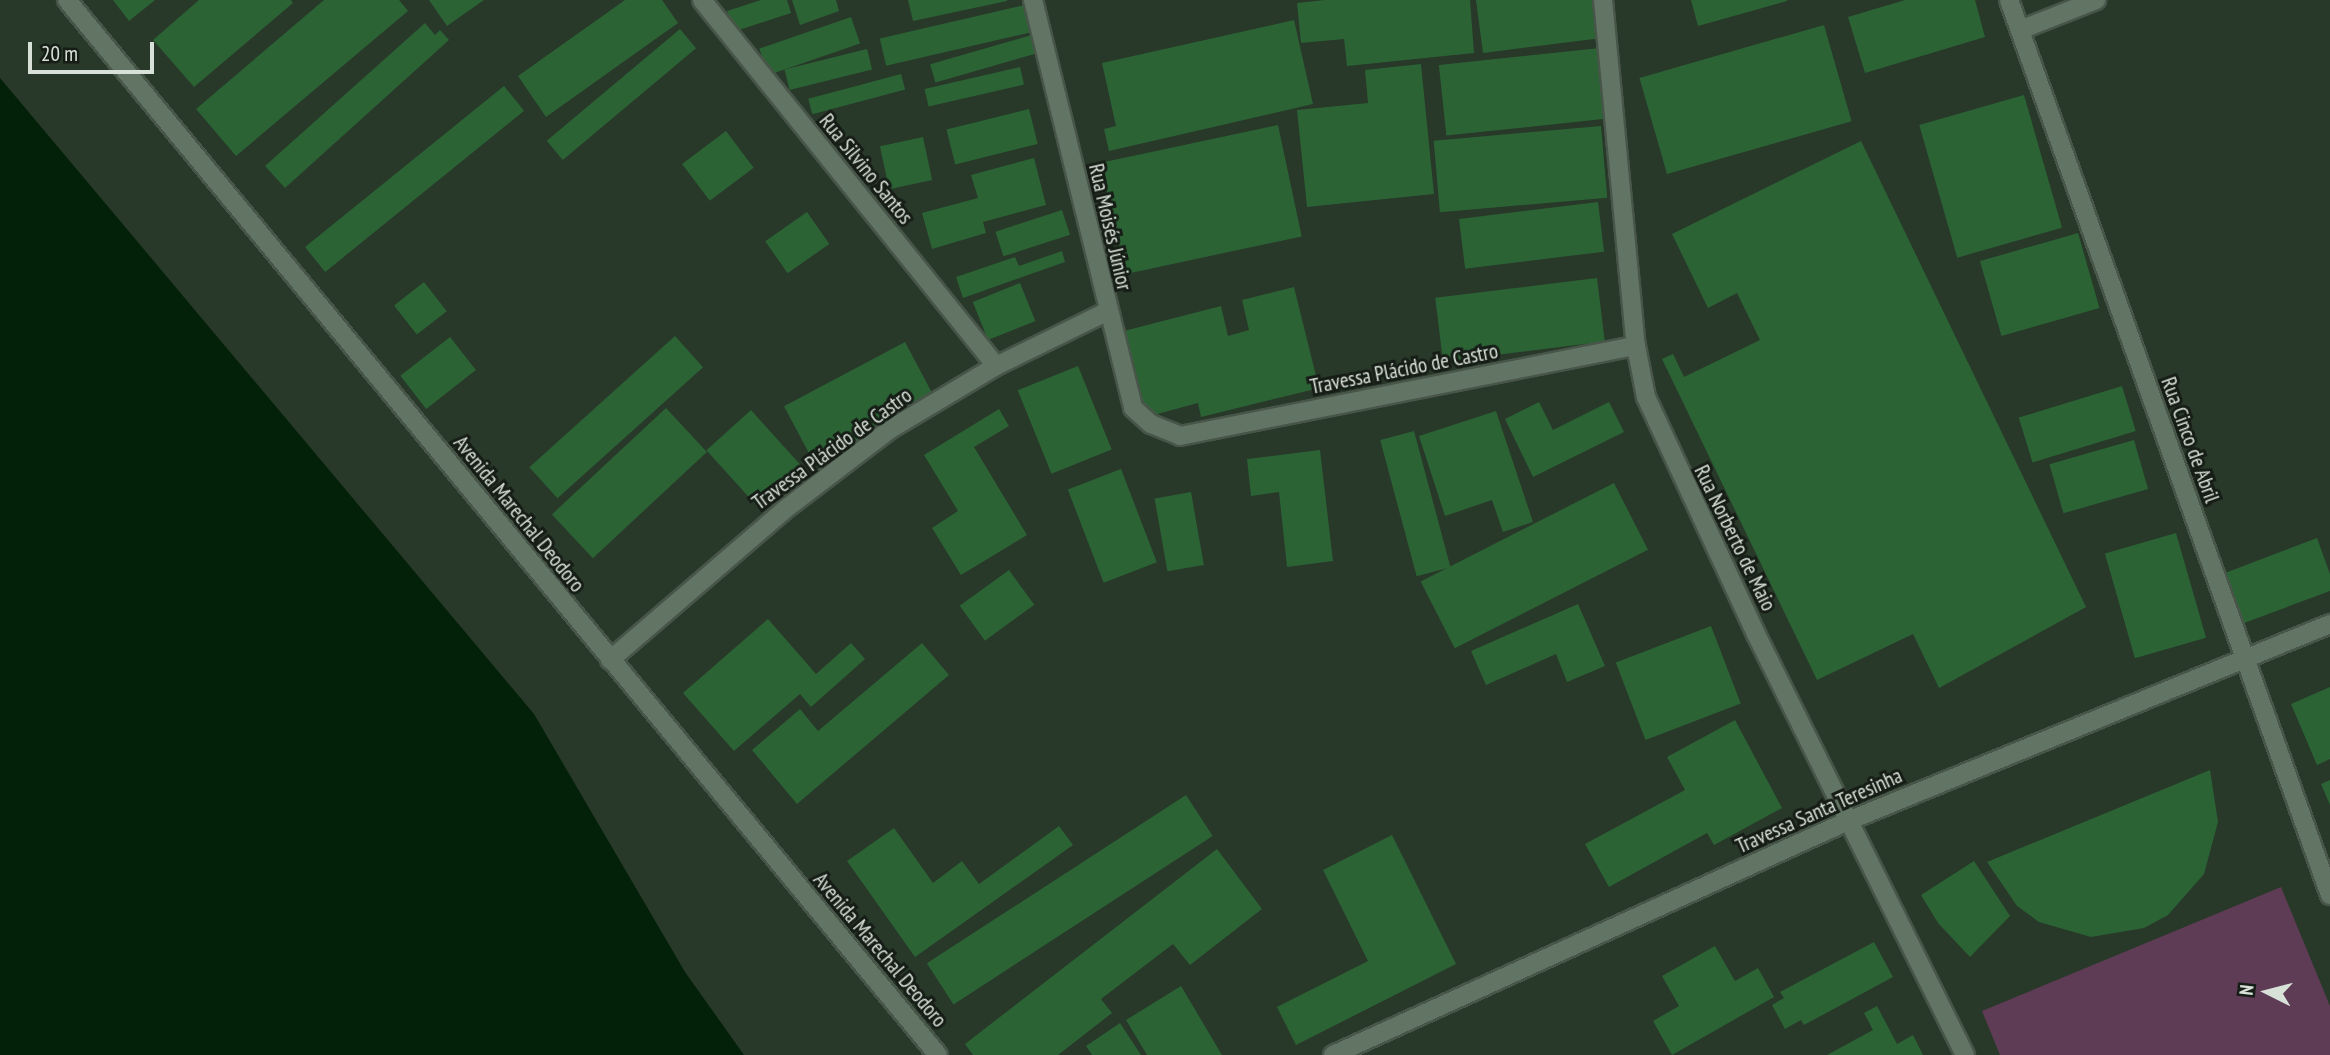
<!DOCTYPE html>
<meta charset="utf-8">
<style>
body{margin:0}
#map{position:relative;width:2330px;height:1055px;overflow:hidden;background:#283829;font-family:"PT Sans Narrow",sans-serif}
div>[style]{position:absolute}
.green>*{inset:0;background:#5f3c55}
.water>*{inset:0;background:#032008}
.building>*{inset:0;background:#2b6335;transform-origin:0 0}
.roads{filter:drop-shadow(2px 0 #485549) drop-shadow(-2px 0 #485549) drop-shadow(0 2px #485549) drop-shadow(0 -2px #485549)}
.minor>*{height:18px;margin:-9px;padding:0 9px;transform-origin:9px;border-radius:9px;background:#627464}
.tertiary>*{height:18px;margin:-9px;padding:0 9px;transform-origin:9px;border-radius:9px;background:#627464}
span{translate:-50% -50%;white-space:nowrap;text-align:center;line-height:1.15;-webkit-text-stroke:6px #161d16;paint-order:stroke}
.street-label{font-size:21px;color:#d7e1d8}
.north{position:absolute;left:2232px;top:957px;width:70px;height:70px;-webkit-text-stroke:5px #161d16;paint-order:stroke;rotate:276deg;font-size:19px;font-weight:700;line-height:28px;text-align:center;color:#d7e1d8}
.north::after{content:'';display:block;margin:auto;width:24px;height:32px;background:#d7e1d8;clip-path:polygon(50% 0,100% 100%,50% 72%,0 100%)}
.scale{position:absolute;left:28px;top:42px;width:126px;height:32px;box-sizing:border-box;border:4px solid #d7e1d8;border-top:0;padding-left:9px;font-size:21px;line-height:24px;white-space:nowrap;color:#d7e1d8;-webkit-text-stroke:5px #161d16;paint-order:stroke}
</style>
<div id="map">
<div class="green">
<i style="clip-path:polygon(2281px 887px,2330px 1006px,2330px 1055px,2000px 1055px,1982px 1011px)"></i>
</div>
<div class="water">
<i style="clip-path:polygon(0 78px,534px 714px,685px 972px,744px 1055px,0 1055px)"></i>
</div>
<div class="building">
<i style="clip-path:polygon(113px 0,155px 0,129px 21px)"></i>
<i style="clip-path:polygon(199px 0,291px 0,293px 3px,194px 87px,153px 40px)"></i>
<i style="clip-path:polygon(324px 0,399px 0,408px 11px,236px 156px,196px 109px)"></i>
<i style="clip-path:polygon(429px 0,484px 0,447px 26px)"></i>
<i style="clip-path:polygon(625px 0,662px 0,678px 23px,546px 117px,518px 76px)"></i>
<i style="clip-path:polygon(761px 0,787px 0,791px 13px,733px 32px,727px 11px)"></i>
<i style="clip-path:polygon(792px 0,836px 0,839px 11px,800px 25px)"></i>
<i style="clip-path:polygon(908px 0,1007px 0,1007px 1px,913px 21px)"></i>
<i style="clip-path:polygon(1325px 0,1470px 0,1474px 53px,1347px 66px,1344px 39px,1301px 43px,1297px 3px)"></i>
<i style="clip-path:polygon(1476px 0,1598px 0,1602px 38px,1483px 53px)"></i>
<i style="clip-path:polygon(1691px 0,1787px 0,1787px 1px,1698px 26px)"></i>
<i style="clip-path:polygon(1905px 0,1975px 0,1985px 37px,1865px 73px,1848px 17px)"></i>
<i style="left:1025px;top:5px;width:28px;height:149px;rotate:77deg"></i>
<i style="left:851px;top:17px;width:28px;height:97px;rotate:71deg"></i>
<i style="clip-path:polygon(1294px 20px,1313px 104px,1109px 151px,1104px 129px,1116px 126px,1102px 63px)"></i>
<i style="clip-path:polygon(425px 23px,435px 35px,440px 30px,449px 40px,285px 188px,265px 166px)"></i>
<i style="left:1824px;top:25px;width:100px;height:192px;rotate:74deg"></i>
<i style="left:680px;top:29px;width:25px;height:174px;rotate:50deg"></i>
<i style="left:1032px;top:35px;width:19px;height:106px;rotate:74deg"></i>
<i style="left:1600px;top:48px;width:71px;height:162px;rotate:84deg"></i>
<i style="left:867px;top:49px;width:21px;height:85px;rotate:76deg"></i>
<i style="clip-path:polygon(1421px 64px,1434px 194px,1307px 207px,1297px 110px,1368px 103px,1365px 70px)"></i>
<i style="left:1020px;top:67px;width:18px;height:98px;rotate:77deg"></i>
<i style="left:901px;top:74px;width:16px;height:96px;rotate:75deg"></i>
<i style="left:504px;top:86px;width:32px;height:256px;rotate:51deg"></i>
<i style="left:2024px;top:95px;width:138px;height:109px;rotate:74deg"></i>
<i style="left:1029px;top:109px;width:36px;height:85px;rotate:76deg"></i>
<i style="left:1278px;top:125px;width:114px;height:181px;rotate:78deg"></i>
<i style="left:1601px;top:126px;width:72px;height:168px;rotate:85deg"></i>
<i style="left:726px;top:131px;width:46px;height:55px;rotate:53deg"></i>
<i style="left:923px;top:137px;width:44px;height:44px;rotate:78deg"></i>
<i style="clip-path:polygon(1861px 141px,2086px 607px,1939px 688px,1913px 634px,1817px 680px,1662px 359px,1673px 354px,1684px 377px,1760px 340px,1737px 293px,1708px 308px,1672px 234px)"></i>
<i style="clip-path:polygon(1034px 158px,1046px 205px,983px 222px,986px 233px,932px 249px,922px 213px,978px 198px,971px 175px)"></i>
<i style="left:1598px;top:202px;width:50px;height:140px;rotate:83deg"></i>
<i style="left:1062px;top:210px;width:26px;height:70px;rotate:72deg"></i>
<i style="left:807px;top:212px;width:39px;height:51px;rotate:55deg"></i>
<i style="left:2078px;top:233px;width:78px;height:102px;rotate:74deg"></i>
<i style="clip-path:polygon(1062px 251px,1065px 262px,963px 298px,956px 277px,1015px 257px,1019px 266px)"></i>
<i style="left:1597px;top:278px;width:64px;height:163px;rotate:83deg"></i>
<i style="left:424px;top:282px;width:37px;height:38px;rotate:52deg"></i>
<i style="left:1020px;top:283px;width:41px;height:51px;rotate:68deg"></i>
<i style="clip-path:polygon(1294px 287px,1319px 388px,1201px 417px,1198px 403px,1150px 416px,1138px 404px,1120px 332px,1221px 306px,1228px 336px,1249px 330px,1242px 300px)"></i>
<i style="left:675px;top:336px;width:42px;height:196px;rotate:48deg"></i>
<i style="left:450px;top:337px;width:42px;height:63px;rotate:52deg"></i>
<i style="left:905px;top:342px;width:64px;height:137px;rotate:62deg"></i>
<i style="left:1078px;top:366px;width:90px;height:65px;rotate:68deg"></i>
<i style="left:2122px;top:386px;width:47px;height:108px;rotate:73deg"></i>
<i style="clip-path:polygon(1539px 402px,1553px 430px,1609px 402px,1624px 432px,1533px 477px,1505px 419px)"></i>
<i style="left:666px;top:408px;width:60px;height:156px;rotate:47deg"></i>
<i style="clip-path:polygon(999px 409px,1009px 426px,974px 447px,1027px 535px,961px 575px,932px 528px,958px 511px,924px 455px)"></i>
<i style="left:751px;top:410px;width:77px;height:60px;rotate:48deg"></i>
<i style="clip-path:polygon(1496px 411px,1533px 522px,1503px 532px,1492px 500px,1445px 516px,1419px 436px)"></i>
<i style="left:1414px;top:431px;width:141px;height:35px;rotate:75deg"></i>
<i style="left:2134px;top:440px;width:51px;height:88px;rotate:74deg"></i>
<i style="clip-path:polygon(1320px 450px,1333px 561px,1287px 567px,1279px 492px,1251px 496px,1247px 459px)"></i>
<i style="left:1121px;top:469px;width:100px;height:57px;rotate:69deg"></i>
<i style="left:1614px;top:483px;width:75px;height:217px;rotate:63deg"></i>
<i style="left:1191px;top:492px;width:74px;height:37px;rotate:80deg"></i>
<i style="left:2176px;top:533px;width:109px;height:74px;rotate:74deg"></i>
<i style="clip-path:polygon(2317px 538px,2330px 574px,2330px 591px,2244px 623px,2225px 573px)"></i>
<i style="left:1009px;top:570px;width:43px;height:61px;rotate:54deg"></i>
<i style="clip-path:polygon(1578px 604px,1605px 666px,1567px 682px,1556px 654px,1486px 685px,1471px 651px)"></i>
<i style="clip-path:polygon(768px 619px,816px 674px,851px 643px,865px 659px,811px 707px,800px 694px,734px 751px,683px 693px)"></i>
<i style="left:1711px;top:626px;width:83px;height:102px;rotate:69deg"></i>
<i style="clip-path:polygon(922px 643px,949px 675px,797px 804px,752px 750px,800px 709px,818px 731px)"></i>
<i style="clip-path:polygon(2330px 687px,2330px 759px,2317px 765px,2291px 704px)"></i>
<i style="clip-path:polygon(1735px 720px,1782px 808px,1714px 845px,1707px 833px,1609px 887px,1585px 844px,1685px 790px,1667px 757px)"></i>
<i style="clip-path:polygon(2210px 770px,2218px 822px,2204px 874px,2168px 915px,2144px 928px,2091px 937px,2039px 922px,2017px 906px,1987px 862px)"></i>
<i style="clip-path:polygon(2330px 780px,2330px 805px,2321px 784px)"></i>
<i style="left:1186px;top:795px;width:49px;height:309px;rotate:57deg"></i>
<i style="clip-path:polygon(1059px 826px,1073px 845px,915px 957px,847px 861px,894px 828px,933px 883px,962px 861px,979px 884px)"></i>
<i style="clip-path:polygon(1392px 835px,1456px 964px,1296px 1045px,1277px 1007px,1368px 961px,1323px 870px)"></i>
<i style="clip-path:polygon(1217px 849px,1262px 909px,1190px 965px,1173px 944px,1101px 999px,1112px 1013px,1058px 1055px,973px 1055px,965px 1044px)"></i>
<i style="clip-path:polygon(1974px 861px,2010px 916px,1970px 957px,1938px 923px,1921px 895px)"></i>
<i style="clip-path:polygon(1874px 942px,1893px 977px,1804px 1025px,1801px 1020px,1785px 1029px,1772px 1005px,1784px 998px,1780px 992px)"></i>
<i style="clip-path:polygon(1715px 946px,1735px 981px,1758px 968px,1774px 997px,1672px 1055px,1653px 1021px,1679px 1006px,1662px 976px)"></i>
<i style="clip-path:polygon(1181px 986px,1222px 1055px,1147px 1055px,1126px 1020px)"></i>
<i style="clip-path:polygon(1877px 1006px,1897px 1044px,1913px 1035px,1923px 1055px,1827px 1055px,1873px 1030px,1864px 1013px)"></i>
<i style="clip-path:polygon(1120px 1023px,1141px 1055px,1092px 1055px,1086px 1046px)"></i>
</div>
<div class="roads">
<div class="minor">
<i style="left:702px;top:0;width:469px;rotate:51.2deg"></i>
<i style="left:1033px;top:0;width:420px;rotate:76.2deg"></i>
<i style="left:1133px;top:408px;width:24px;rotate:42deg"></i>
<i style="left:1151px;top:424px;width:31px;rotate:22deg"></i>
<i style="left:1180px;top:436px;width:465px;rotate:-11.2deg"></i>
<i style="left:1603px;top:0;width:348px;rotate:84.6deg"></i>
<i style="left:1636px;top:346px;width:52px;rotate:78.9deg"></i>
<i style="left:1646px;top:397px;width:261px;rotate:65.1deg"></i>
<i style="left:1756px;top:634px;width:470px;rotate:63.6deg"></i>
<i style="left:2020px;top:30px;width:82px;rotate:-21.5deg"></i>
<i style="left:610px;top:660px;width:228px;rotate:-40.7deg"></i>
<i style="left:783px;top:511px;width:133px;rotate:-37.4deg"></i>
<i style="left:889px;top:430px;width:125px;rotate:-30.9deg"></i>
<i style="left:996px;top:366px;width:123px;rotate:-26.1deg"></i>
<i style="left:1333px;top:1055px;width:566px;rotate:-24.44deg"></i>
<i style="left:1848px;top:821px;width:521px;rotate:-22.23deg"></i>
</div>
<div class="tertiary">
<i style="left:67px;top:0;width:1368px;rotate:50.46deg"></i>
<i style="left:2009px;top:0;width:951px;rotate:70.27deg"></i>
</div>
</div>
<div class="street-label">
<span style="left:866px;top:169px;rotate:51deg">Rua Silvino Santos</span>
<span style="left:1110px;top:227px;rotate:77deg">Rua Moisés Júnior</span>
<span style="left:1404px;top:369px;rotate:-11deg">Travessa Plácido de Castro</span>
<span style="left:2190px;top:440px;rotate:70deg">Rua Cinco de Abril</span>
<span style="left:832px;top:449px;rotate:-36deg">Travessa Plácido de Castro</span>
<span style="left:519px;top:514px;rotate:51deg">Avenida Marechal Deodoro</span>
<span style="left:1735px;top:538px;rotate:64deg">Rua Norberto de Maio</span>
<span style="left:1819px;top:811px;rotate:-24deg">Travessa Santa Teresinha</span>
<span style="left:880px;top:950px;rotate:50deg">Avenida Marechal Deodoro</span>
</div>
<div class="north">N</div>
<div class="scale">20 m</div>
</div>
